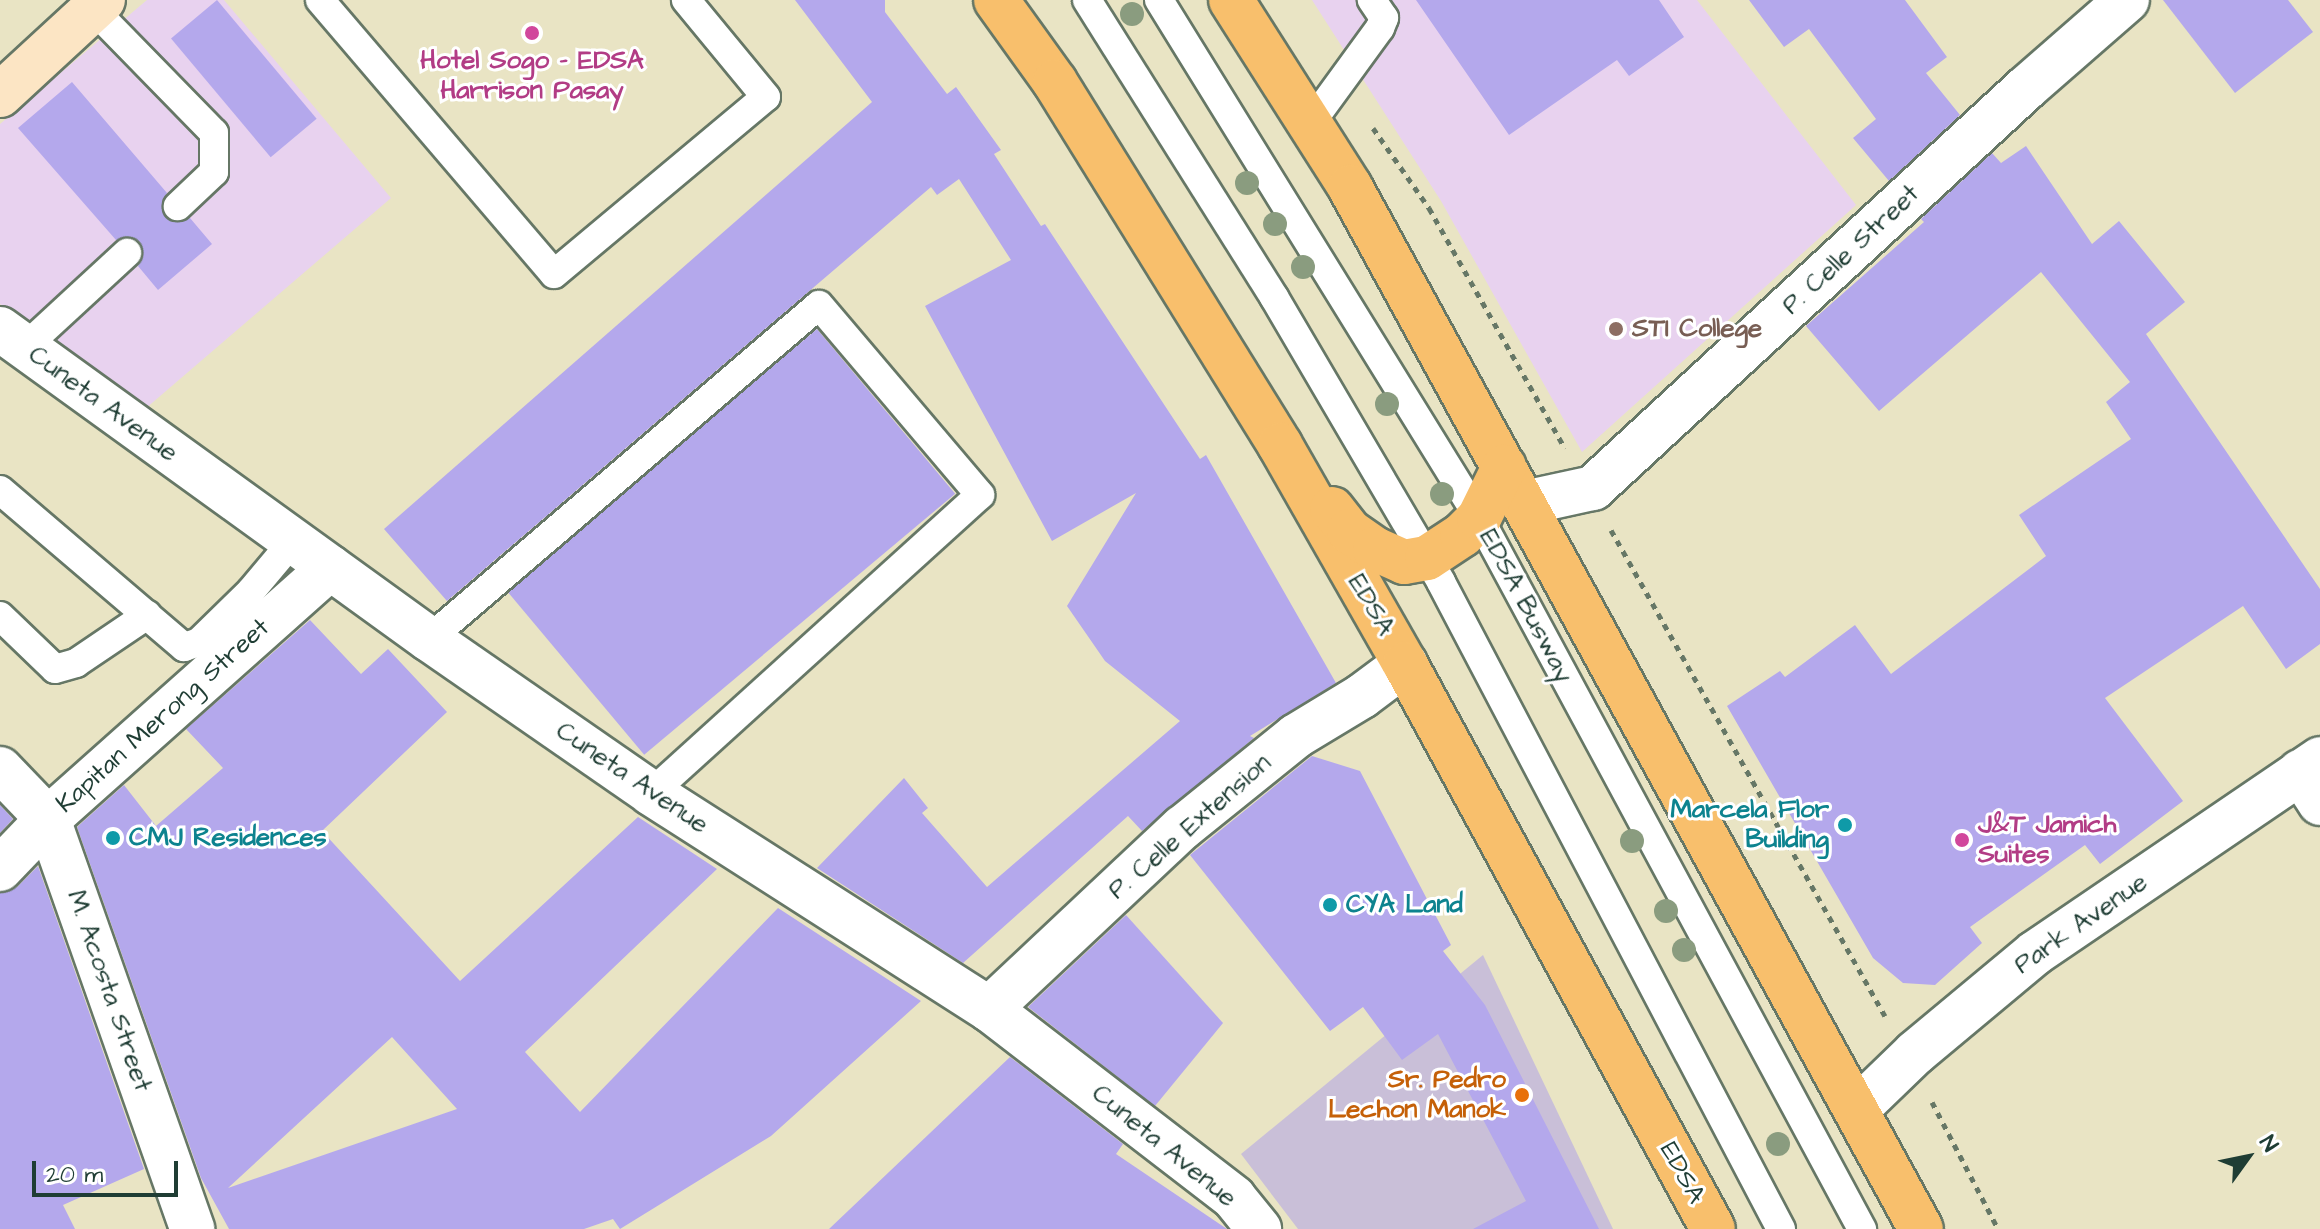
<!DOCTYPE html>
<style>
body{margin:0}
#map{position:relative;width:2320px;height:1229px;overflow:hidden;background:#e9e4c4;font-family:"Architects Daughter",sans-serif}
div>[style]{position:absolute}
.built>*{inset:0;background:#e8d2ef}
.industrial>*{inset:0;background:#c9bfd8}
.building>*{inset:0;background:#b4a8ec;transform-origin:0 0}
.path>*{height:5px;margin-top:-2.5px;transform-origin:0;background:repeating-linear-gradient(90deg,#676 0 6px,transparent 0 12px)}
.roads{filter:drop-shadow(2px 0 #676) drop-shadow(-2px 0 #676) drop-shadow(0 2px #676) drop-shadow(0 -2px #676)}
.service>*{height:28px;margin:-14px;padding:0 14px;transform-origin:14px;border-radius:14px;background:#fff}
.minor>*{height:44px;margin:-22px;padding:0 22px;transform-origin:22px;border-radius:22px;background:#fff}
.tertiary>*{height:44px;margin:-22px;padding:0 22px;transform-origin:22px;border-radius:22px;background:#fff}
.secondary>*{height:44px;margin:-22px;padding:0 22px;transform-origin:22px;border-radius:22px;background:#fce5c4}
.trunk>*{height:44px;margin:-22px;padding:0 22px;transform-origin:22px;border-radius:22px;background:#f8bf6c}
.trees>*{width:24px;height:24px;margin:-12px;border-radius:50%;background:#8a9c7f}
.dots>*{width:22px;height:22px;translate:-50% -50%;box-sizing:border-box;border:4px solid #fff;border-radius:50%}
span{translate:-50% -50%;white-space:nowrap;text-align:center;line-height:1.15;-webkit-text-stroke:6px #fff;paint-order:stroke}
.hotel-label{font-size:26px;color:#b23c85;font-weight:700}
.left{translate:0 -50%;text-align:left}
.street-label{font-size:26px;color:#1f3d34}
.education-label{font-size:26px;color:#785e54;font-weight:700}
.culture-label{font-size:26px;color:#0d838f;font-weight:700}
.right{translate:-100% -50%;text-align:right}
.food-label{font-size:26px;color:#c56008;font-weight:700}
.north{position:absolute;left:2208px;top:1117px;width:80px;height:80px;-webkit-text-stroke:6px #fff;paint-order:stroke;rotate:57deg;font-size:22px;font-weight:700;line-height:32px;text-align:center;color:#1f3d34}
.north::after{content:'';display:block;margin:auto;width:28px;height:36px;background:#1f3d34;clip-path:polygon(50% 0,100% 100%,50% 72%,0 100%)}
.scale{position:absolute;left:32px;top:1161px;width:146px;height:36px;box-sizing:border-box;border:4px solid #1f3d34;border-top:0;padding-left:10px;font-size:24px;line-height:28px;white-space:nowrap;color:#1f3d34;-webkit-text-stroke:6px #fff;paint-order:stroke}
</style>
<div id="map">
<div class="built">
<i style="clip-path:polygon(147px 0,224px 0,391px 198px,145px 409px,0 304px,0 124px)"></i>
<i style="clip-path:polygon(1312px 0,1697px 0,1856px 205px,1582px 452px,1441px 201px)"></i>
</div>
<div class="industrial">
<i style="clip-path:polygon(1483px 955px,1613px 1229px,1298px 1229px,1241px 1154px)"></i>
</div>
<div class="building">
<i style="left:217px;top:0;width:155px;height:60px;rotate:50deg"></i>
<i style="clip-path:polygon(795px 0,885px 0,885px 12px,947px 94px,956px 87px,1001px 150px,994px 154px,1041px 226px,1045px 224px,1200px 459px,1206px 455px,1336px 683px,1250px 736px,1254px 738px,1142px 831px,1128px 816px,963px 963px,817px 868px,904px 778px,928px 808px,922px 813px,987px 887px,1180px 721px,1105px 661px,1067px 606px,1136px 493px,1052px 541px,925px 306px,1011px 260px,959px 179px,937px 195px,931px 187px,447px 601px,384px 529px,872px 102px)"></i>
<i style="clip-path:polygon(1416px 0,1659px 0,1684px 37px,1629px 76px,1617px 60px,1509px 135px)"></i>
<i style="clip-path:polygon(1749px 0,1905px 0,1947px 57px,1926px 73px,1960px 115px,1889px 181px,1853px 138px,1876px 119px,1809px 29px,1784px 47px)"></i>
<i style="clip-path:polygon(2163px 0,2288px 0,2313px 32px,2235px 93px)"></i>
<i style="clip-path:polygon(72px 82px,167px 193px,162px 202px,165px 217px,174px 222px,190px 218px,212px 244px,158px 290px,138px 266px,143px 257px,140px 242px,131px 237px,116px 240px,18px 128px)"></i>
<i style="clip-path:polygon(2026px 146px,2092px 244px,2119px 221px,2185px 302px,2146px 334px,2320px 589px,2320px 644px,2286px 669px,2243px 606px,2105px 698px,2183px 801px,2100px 864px,2085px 845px,1970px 927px,1982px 943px,1935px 985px,1903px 983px,1873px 958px,1727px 706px,1780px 671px,1785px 677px,1855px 625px,1891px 674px,2046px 556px,2019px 515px,2131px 439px,2106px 402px,2130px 382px,2041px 272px,1879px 411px,1806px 326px,1924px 222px,1921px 219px,1992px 153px,2001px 163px)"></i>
<i style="left:817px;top:329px;width:215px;height:406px;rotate:50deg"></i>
<i style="clip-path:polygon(evenodd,310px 620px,361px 674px,388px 649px,447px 712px,322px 831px,460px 981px,638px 817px,717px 869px,525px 1052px,580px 1112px,778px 908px,921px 1001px,771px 1136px,620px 1229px,613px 1219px,584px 1229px,229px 1229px,201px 1178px,77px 827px,124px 785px,156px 826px,223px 768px,186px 729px,310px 620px,392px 1037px,457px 1109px,228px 1188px,392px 1037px)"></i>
<i style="clip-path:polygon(1312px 756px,1360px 771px,1451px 945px,1443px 951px,1485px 1005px,1599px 1229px,1473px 1229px,1526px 1201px,1438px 1034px,1402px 1060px,1363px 1007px,1330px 1031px,1190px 855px)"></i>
<i style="clip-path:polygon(0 805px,13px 819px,0 833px)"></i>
<i style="clip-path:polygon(38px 866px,144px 1169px,63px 1205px,75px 1229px,0 1229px,0 893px,17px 887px)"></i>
<i style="clip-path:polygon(1126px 915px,1223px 1023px,1155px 1106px,1028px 1007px)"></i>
<i style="clip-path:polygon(1010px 1057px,1123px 1144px,1116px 1154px,1227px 1229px,829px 1229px)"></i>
</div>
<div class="path">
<i style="left:1373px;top:128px;width:98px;rotate:55deg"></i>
<i style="left:1429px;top:208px;width:276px;rotate:60.5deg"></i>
<i style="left:1611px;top:530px;width:558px;rotate:60.59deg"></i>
<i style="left:1932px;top:1102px;width:143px;rotate:62.5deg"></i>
</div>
<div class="roads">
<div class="service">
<i style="left:320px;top:0;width:360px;rotate:49.5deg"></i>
<i style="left:554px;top:274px;width:276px;rotate:-39.9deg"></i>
<i style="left:766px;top:97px;width:126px;rotate:-129.5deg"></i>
<i style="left:1087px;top:0;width:351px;rotate:57.8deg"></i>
<i style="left:1274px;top:297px;width:330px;rotate:59.6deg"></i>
<i style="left:1441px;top:582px;width:731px;rotate:62.28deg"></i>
<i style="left:1159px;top:0;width:609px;rotate:58.29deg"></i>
<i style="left:1479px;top:518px;width:808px;rotate:61.69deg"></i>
<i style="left:93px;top:9px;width:173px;rotate:45.7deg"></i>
<i style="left:214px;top:133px;width:39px;rotate:90deg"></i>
<i style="left:214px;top:172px;width:50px;rotate:136.6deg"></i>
<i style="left:1310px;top:124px;width:119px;rotate:-53.9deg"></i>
<i style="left:1380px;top:28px;width:11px;rotate:-68deg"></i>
<i style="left:1384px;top:18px;width:22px;rotate:-124deg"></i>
<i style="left:25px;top:347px;width:139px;rotate:-42.7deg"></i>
<i style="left:0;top:490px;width:242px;rotate:40.5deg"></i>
<i style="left:184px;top:647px;width:16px;rotate:-18deg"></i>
<i style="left:199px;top:642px;width:73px;rotate:-44.4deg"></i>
<i style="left:251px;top:591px;width:65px;rotate:-50deg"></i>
<i style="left:0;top:616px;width:76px;rotate:43.9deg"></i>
<i style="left:55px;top:669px;width:22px;rotate:-16deg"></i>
<i style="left:76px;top:663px;width:86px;rotate:-34.1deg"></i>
<i style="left:429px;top:639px;width:513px;rotate:-40.58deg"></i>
<i style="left:819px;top:305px;width:249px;rotate:49.7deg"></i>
<i style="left:980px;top:495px;width:444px;rotate:137.8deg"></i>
</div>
<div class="minor">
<i style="left:1524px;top:503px;width:71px;rotate:-12.3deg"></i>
<i style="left:1593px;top:488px;width:589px;rotate:-42.73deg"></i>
<i style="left:2026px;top:88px;width:134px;rotate:-41.1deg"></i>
<i style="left:0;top:769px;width:69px;rotate:46.2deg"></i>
<i style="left:48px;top:819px;width:435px;rotate:70.6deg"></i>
<i style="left:2300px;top:772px;width:37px;rotate:57deg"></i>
<i style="left:0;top:869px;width:69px;rotate:-46.2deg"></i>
<i style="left:48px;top:819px;width:378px;rotate:-41.7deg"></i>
<i style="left:989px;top:1009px;width:265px;rotate:-43.2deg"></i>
<i style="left:1182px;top:828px;width:146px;rotate:-38.9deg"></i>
<i style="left:1296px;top:736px;width:77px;rotate:-31.2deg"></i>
<i style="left:1362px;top:696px;width:54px;rotate:-36.7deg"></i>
<i style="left:1857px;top:1109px;width:81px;rotate:-44deg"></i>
<i style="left:1915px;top:1053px;width:156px;rotate:-39.8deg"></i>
<i style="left:2035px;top:953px;width:345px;rotate:-34.2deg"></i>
</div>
<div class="tertiary">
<i style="left:0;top:329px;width:529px;rotate:35.85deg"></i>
<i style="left:429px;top:639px;width:270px;rotate:34.7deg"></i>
<i style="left:651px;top:793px;width:401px;rotate:32.6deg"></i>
<i style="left:989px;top:1009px;width:309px;rotate:37.6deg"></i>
<i style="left:1234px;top:1198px;width:40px;rotate:51deg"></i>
</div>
<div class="secondary">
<i style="left:0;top:95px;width:140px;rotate:-42.7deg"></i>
</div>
<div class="trunk">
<i style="left:996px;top:0;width:101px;rotate:54.3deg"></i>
<i style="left:1055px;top:82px;width:427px;rotate:58.2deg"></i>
<i style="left:1280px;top:445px;width:252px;rotate:60.3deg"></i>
<i style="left:1405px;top:664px;width:643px;rotate:61.4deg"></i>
<i style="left:1231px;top:0;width:222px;rotate:57.5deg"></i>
<i style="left:1350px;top:187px;width:1188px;rotate:61.28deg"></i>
<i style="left:1332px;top:509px;width:28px;rotate:52deg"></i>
<i style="left:1349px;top:531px;width:32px;rotate:35deg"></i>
<i style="left:1375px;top:549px;width:32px;rotate:24deg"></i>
<i style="left:1404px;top:562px;width:23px;rotate:-10deg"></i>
<i style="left:1427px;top:558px;width:42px;rotate:-33.3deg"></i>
<i style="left:1462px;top:535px;width:24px;rotate:-45deg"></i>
<i style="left:1479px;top:518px;width:57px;rotate:-63.9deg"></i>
</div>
</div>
<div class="trees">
<i style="left:1132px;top:14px"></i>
<i style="left:1247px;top:183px"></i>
<i style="left:1275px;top:224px"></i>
<i style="left:1303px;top:267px"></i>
<i style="left:1387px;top:404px"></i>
<i style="left:1442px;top:494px"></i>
<i style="left:1632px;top:841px"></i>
<i style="left:1666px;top:911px"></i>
<i style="left:1684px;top:950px"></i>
<i style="left:1778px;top:1144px"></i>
</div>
<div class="dots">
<i style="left:532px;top:33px;background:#d1479c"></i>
<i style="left:1616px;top:329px;background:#8d6e63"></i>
<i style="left:1845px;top:825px;background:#0f9aa8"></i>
<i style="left:113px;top:838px;background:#0f9aa8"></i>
<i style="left:1962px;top:840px;background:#d1479c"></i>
<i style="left:1330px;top:905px;background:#0f9aa8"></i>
<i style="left:1522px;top:1095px;background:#e8710a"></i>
</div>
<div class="hotel-label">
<span style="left:532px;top:76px">Hotel Sogo - EDSA<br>Harrison Pasay</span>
<span class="left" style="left:1978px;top:840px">J&amp;T Jamich<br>Suites</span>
</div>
<div class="street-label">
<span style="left:1851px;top:250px;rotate:-43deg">P. Celle Street</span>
<span style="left:103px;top:404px;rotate:36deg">Cuneta Avenue</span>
<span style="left:1371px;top:605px;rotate:60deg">EDSA</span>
<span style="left:1526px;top:606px;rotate:62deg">EDSA Busway</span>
<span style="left:163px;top:716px;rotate:-42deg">Kapitan Merong Street</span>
<span style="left:632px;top:778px;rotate:34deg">Cuneta Avenue</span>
<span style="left:1190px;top:827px;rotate:-41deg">P. Celle Extension</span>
<span style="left:2081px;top:924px;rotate:-35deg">Park Avenue</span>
<span style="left:109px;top:991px;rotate:71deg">M. Acosta Street</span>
<span style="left:1164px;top:1146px;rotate:39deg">Cuneta Avenue</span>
<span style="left:1682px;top:1173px;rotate:61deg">EDSA</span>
</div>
<div class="education-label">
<span class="left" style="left:1632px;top:329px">STI College</span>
</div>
<div class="culture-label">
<span class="right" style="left:1829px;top:825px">Marcela Flor<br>Building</span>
<span class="left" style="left:129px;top:838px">CMJ Residences</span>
<span class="left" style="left:1346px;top:905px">CYA Land</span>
</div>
<div class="food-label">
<span class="right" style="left:1506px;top:1095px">Sr. Pedro<br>Lechon Manok</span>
</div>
<div class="north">N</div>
<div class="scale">20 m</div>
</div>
